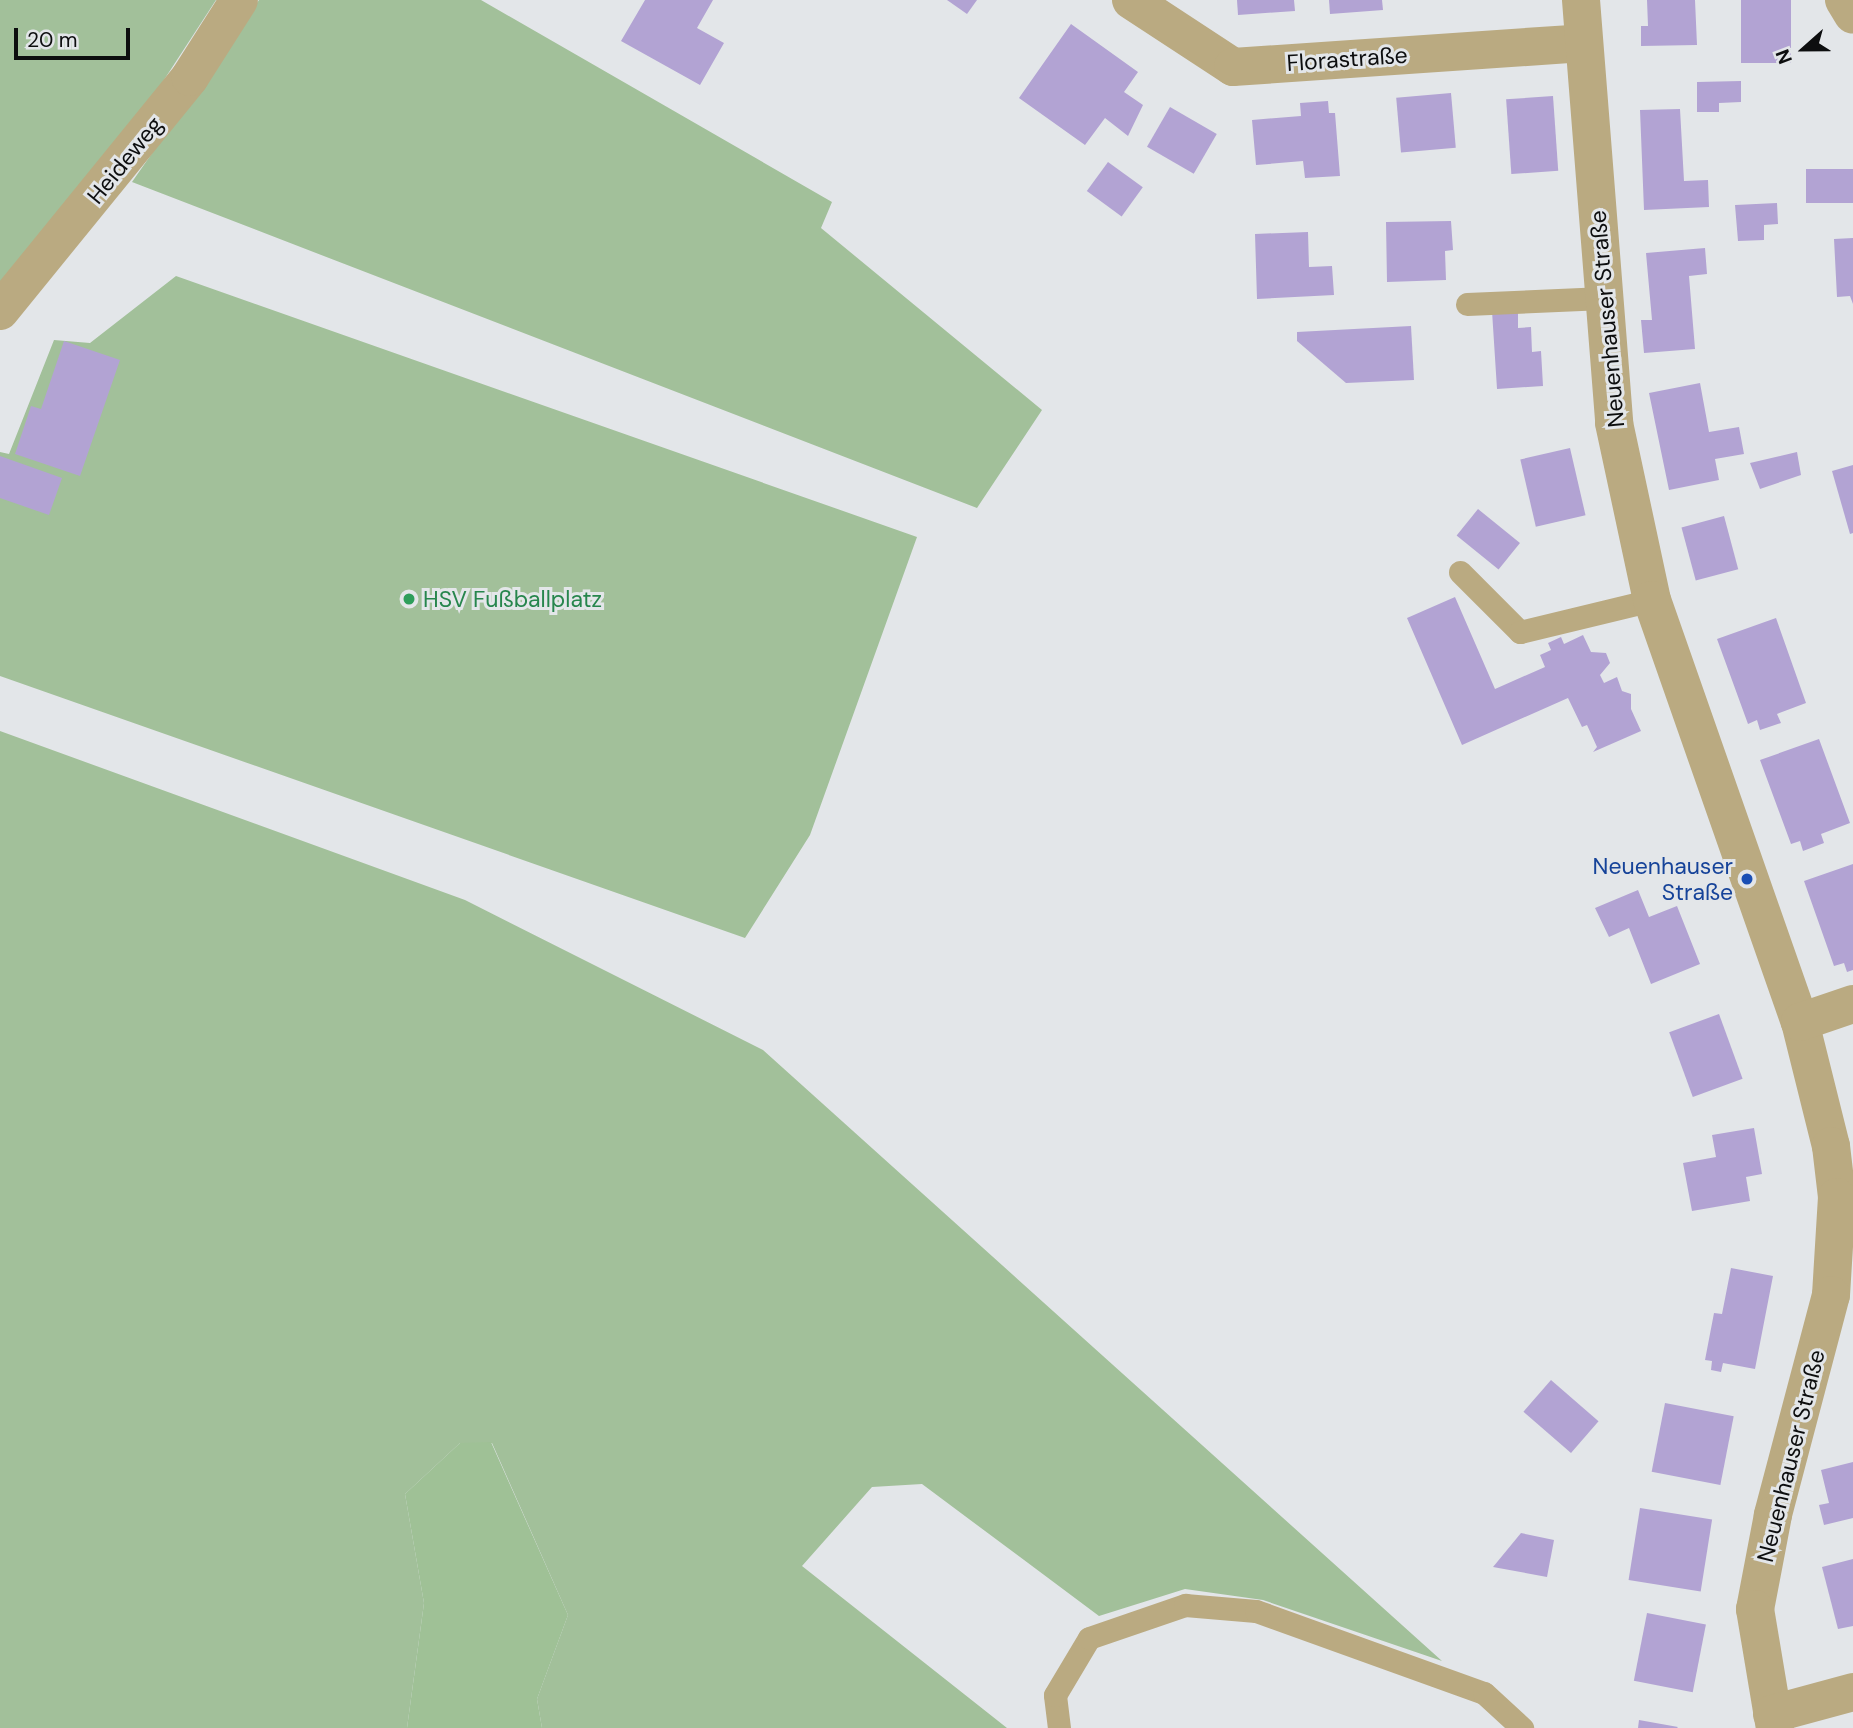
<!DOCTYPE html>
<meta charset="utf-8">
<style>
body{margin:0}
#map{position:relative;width:1853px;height:1728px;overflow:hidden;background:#e3e6e9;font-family:"DM Sans",sans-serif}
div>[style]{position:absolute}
.green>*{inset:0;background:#a2c09a}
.forest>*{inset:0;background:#9fc196}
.building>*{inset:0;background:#b2a3d3;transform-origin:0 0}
.lane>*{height:23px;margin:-11.5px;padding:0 11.5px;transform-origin:11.5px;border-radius:11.5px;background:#baaa81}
.street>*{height:38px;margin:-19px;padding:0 19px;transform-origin:19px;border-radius:19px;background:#baaa81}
.dots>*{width:19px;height:19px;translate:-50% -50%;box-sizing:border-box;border:4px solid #e3e6e9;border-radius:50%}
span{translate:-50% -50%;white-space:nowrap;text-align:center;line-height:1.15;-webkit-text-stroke:6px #e3e6e9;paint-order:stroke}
.street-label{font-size:23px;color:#0d0e0f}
.leisure-label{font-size:23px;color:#27864d}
.left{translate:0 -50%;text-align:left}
.transit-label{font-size:23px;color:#164399}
.right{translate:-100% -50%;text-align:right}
.north{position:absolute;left:1769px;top:14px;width:70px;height:70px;-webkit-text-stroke:5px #e3e6e9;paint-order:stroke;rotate:249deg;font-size:19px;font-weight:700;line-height:28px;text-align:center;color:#0d0e0f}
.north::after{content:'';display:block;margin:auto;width:24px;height:32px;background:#0d0e0f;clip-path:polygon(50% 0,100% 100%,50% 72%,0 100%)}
.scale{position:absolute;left:14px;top:28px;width:116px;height:32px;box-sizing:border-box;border:4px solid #0d0e0f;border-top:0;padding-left:9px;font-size:21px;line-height:24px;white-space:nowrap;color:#0d0e0f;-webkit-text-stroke:5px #e3e6e9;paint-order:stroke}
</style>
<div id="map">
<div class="green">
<i style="clip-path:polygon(0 0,216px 0,117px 152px,0 285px)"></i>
<i style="clip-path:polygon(259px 0,481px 0,832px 202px,821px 228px,1042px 410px,977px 508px,132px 182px)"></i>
<i style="clip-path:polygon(176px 276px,917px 537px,810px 835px,745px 938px,0 676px,0 452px,9px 454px,54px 340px,90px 343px)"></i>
<i style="clip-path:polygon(0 731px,465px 900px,763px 1050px,1442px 1661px,1263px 1600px,1185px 1589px,1099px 1616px,922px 1484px,872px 1487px,802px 1566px,1007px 1728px,542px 1728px,537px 1699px,568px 1615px,492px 1443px,460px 1443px,405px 1494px,424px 1603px,407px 1728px,0 1728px)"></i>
</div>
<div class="forest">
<i style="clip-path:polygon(491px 1442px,568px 1615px,537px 1699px,542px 1728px,407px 1728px,424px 1603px,405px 1494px,460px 1443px)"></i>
</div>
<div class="building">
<i style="clip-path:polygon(645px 0,713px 0,697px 28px,724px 43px,700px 85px,621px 41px)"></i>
<i style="clip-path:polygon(947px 0,977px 0,967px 14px)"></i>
<i style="clip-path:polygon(1237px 0,1294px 0,1295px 11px,1238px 15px)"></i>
<i style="clip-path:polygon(1329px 0,1382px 0,1383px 10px,1330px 14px)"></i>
<i style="clip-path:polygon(1647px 0,1695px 0,1697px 45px,1641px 46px,1641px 26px,1648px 26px)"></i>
<i style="left:1741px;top:0;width:50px;height:63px"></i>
<i style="clip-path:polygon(1071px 24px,1138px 72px,1124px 92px,1143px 105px,1128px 136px,1105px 118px,1085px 145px,1019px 98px)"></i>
<i style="clip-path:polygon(1741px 81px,1741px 102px,1719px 103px,1719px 112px,1697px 112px,1697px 82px)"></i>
<i style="left:1451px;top:93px;width:55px;height:55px;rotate:85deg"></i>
<i style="left:1553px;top:96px;width:75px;height:47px;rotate:86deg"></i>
<i style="clip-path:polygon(1328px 101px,1329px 113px,1335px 113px,1340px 176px,1305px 178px,1303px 161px,1256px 165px,1252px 120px,1301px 116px,1300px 103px)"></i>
<i style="left:1170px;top:107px;width:54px;height:46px;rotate:30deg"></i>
<i style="clip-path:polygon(1680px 109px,1684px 181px,1708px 180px,1709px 207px,1644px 210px,1640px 110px)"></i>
<i style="left:1108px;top:162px;width:43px;height:36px;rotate:36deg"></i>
<i style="left:1853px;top:169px;width:34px;height:47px;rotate:90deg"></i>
<i style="clip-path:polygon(1777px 203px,1778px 224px,1764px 225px,1764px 240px,1738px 241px,1735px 205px)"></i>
<i style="clip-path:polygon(1451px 221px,1453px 250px,1445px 251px,1446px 280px,1387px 282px,1386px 222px)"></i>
<i style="clip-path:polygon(1308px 232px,1309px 267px,1332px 266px,1334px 295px,1257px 299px,1255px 234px)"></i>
<i style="clip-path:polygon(1853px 238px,1853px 304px,1850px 296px,1837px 297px,1834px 239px)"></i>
<i style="clip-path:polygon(1705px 248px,1707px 274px,1689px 276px,1695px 349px,1644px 353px,1641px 320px,1652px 320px,1646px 253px)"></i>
<i style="clip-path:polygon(1518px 310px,1518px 328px,1531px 327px,1532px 352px,1541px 351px,1543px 386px,1497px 389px,1492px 311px)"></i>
<i style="clip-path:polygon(1411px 326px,1414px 380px,1346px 383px,1297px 341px,1297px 332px)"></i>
<i style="clip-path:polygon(64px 341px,120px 360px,80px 476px,15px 454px,31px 406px,41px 409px)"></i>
<i style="clip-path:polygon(1700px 383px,1709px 432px,1739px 427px,1744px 454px,1715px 459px,1719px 480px,1669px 490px,1649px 393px)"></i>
<i style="left:1570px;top:448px;width:69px;height:51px;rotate:77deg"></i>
<i style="clip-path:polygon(1797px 452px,1801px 475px,1760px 489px,1750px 463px)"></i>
<i style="clip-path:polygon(0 456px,62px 478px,49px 515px,0 498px)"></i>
<i style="clip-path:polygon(1853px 465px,1853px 533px,1850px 534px,1832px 471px)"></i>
<i style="left:1478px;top:509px;width:54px;height:34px;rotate:39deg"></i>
<i style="left:1724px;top:516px;width:55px;height:44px;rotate:75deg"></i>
<i style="clip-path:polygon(1455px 597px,1495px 689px,1545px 667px,1540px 655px,1551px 650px,1548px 643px,1561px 637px,1564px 644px,1583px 635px,1591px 652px,1606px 653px,1610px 663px,1600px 675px,1604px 683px,1617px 677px,1622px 691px,1631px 694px,1631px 709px,1641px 731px,1593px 752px,1597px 747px,1587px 725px,1582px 727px,1568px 698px,1462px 745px,1407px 618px)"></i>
<i style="clip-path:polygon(1776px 618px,1806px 703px,1777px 714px,1781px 723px,1760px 730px,1757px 720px,1748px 724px,1717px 639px)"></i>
<i style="clip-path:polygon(1819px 739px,1850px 823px,1821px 834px,1824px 843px,1803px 851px,1800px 841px,1791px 844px,1760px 760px)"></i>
<i style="clip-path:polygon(1853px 864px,1853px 970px,1847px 972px,1844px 963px,1834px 966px,1804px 881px)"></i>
<i style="clip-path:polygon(1638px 890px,1649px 917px,1677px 906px,1700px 964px,1651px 984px,1629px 928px,1609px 937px,1595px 908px)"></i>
<i style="left:1719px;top:1014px;width:69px;height:53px;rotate:70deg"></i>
<i style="clip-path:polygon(1754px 1128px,1762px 1174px,1746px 1177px,1750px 1201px,1692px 1211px,1683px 1163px,1716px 1157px,1712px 1135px)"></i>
<i style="clip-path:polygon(1731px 1268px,1773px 1276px,1755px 1369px,1723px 1363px,1721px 1372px,1711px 1370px,1712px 1361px,1705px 1360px,1714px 1313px,1722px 1314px)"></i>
<i style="left:1551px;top:1380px;width:63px;height:42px;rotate:41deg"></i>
<i style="left:1665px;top:1403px;width:70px;height:70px;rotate:11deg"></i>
<i style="clip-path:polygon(1853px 1462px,1853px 1518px,1824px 1525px,1819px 1505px,1829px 1503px,1821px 1470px)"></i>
<i style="left:1640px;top:1508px;width:73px;height:73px;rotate:9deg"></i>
<i style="clip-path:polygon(1521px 1533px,1554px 1540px,1547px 1577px,1493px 1567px)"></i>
<i style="clip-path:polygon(1853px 1559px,1853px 1626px,1838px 1629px,1822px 1567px)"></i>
<i style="left:1647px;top:1613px;width:60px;height:69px;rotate:11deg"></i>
<i style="clip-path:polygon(1639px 1720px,1678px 1727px,1677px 1728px,1638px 1728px)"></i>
</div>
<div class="lane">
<i style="left:1467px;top:304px;width:137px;rotate:-2.5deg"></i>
<i style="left:1460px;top:572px;width:85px;rotate:45deg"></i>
<i style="left:1520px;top:632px;width:136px;rotate:-13.6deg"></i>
<i style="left:1059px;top:1728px;width:33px;rotate:-97deg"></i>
<i style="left:1055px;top:1695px;width:66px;rotate:-59.2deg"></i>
<i style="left:1089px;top:1638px;width:102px;rotate:-19deg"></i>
<i style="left:1185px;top:1605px;width:71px;rotate:4.8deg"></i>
<i style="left:1256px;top:1611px;width:242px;rotate:19.8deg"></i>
<i style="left:1484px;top:1693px;width:52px;rotate:42.6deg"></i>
</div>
<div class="street">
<i style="left:1131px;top:0;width:122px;rotate:33.3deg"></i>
<i style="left:1233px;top:67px;width:351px;rotate:-3.9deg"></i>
<i style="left:1581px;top:0;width:424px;rotate:85.5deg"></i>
<i style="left:1614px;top:423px;width:181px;rotate:77.9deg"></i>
<i style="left:1652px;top:600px;width:447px;rotate:70.7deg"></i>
<i style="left:1800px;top:1022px;width:128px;rotate:76deg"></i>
<i style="left:1831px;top:1146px;width:51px;rotate:83.3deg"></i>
<i style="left:1837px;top:1197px;width:98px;rotate:93.5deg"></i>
<i style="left:1831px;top:1295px;width:228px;rotate:104.8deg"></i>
<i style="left:1773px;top:1515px;width:96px;rotate:100.8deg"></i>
<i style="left:1755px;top:1609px;width:121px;rotate:80.5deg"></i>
<i style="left:1844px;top:0;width:17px;rotate:59deg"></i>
<i style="left:0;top:311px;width:301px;rotate:-50.9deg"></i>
<i style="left:190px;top:77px;width:91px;rotate:-57.5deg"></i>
<i style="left:1800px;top:1022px;width:56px;rotate:-18.8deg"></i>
<i style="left:1772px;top:1714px;width:84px;rotate:-15.2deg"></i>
</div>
<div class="dots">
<i style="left:409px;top:599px;background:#2e9e5b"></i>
<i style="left:1747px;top:879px;background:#1a4fb4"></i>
</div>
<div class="street-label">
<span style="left:1347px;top:59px;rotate:-4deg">Florastraße</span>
<span style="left:125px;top:160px;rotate:-51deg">Heideweg</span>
<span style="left:1607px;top:319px;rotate:-95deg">Neuenhauser Straße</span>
<span style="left:1791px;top:1456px;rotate:-76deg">Neuenhauser Straße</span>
</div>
<div class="leisure-label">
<span class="left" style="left:423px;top:599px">HSV Fußballplatz</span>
</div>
<div class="transit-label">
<span class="right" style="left:1733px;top:879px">Neuenhauser<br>Straße</span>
</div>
<div class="north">N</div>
<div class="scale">20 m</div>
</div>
